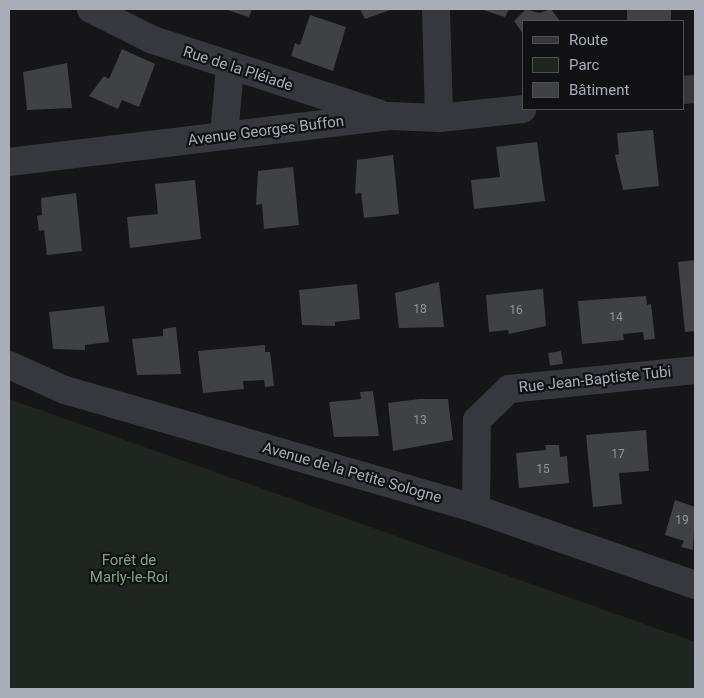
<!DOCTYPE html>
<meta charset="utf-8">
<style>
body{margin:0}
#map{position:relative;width:704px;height:698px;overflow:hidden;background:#161618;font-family:Roboto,sans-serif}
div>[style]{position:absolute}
.green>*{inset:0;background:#1e261f}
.building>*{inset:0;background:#404145;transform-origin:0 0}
.minor>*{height:28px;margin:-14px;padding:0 14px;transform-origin:14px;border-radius:14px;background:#37383d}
span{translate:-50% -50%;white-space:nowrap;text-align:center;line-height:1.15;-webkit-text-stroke:4.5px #111113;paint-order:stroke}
.number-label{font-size:12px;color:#8e929b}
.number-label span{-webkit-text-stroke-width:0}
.street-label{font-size:15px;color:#a8adb8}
.park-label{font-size:15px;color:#7fa381}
.frame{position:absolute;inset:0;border:10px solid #a8adb8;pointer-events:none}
.legend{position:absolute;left:522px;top:20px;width:162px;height:90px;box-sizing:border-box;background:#111113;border:1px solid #4d4f55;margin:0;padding:6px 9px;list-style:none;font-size:15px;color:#a8adb8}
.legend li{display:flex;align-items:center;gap:10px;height:25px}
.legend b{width:25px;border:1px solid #4d4f55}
</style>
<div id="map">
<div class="green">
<i style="clip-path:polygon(9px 399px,695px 642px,695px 689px,9px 689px)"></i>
</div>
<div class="building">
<i style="clip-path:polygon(224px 9px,252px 9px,249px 17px)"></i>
<i style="clip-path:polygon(360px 9px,393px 9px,365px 19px)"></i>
<i style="clip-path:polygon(480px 9px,509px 9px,505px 17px)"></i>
<i style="clip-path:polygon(526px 9px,539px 13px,551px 9px,560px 21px,523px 21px,523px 34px,514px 21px)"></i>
<i style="left:627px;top:9px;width:44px;height:12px"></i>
<i style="clip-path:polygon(310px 15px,346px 27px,333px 71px,291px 56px,295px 43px,300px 45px)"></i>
<i style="clip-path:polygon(122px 49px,155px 64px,139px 107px,122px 100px,118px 109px,89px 96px,104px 76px,109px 79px)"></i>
<i style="clip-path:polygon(67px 63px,72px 108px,27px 110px,23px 72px)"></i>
<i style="clip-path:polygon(653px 130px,659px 186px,623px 190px,615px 155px,619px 154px,617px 133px)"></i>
<i style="clip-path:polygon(537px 142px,545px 201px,474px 209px,471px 180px,500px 177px,496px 147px)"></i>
<i style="clip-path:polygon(393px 155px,399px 214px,364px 218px,361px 193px,355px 194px,357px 160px)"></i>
<i style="clip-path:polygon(293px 167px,299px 225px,264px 229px,262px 204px,256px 205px,258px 171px)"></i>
<i style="clip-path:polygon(195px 180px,201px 239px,130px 248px,127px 217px,158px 214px,155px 184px)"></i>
<i style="clip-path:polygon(76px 193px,82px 251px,47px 255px,44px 230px,39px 231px,37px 216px,42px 215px,41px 198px)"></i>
<i style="clip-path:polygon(695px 260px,695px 331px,685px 332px,678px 262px)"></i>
<i style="clip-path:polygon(439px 282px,444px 327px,399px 328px,395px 293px)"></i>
<i style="clip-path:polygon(357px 284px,360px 319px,335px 322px,335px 326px,302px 325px,299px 290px)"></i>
<i style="clip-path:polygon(543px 289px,546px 326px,509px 334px,508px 330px,489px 332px,486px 295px)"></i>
<i style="clip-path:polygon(646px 296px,647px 305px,651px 304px,655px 339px,644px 340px,643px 332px,623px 334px,624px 340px,582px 344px,578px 301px)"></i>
<i style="clip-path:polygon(104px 306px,109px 342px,85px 345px,85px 350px,53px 349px,49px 312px)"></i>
<i style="clip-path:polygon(176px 327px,181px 374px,137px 375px,132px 339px,163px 336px,163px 329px)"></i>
<i style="clip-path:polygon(265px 345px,265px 352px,270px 352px,274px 386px,265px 387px,264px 380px,243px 381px,244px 389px,203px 393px,198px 351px)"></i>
<i style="left:561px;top:351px;width:13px;height:13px;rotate:81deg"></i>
<i style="clip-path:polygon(373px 391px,379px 436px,334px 437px,329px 402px,361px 399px,360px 392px)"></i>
<i style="clip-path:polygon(419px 399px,448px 399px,453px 440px,393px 451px,388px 403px)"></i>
<i style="clip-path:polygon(646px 430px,649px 471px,619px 473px,622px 504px,593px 507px,586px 435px)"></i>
<i style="clip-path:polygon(545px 445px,559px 445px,560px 457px,567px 456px,569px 483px,519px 488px,516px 453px,546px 450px)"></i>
<i style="clip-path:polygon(675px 500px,695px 507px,693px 550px,681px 547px,684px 541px,665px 535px)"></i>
</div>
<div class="minor">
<i style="left:91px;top:9px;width:69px;rotate:26.6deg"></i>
<i style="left:153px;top:40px;width:237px;rotate:18deg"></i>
<i style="left:436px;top:9px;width:109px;rotate:88.4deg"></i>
<i style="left:683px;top:90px;width:12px;rotate:-5deg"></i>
<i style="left:224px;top:135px;width:67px;rotate:-84.9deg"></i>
<i style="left:9px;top:162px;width:383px;rotate:-6.9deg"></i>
<i style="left:389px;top:116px;width:50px;rotate:2.3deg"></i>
<i style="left:439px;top:118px;width:84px;rotate:-6.1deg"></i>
<i style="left:9px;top:365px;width:61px;rotate:24.1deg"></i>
<i style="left:65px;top:390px;width:428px;rotate:16.1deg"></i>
<i style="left:476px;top:509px;width:232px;rotate:19.1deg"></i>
<i style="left:476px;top:509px;width:89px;rotate:-89.4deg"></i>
<i style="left:477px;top:420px;width:45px;rotate:-44.1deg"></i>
<i style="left:509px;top:389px;width:187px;rotate:-5.8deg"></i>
</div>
<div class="number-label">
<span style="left:420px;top:310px">18</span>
<span style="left:516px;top:311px">16</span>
<span style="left:616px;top:318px">14</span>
<span style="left:420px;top:421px">13</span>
<span style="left:618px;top:455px">17</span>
<span style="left:543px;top:470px">15</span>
<span style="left:682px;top:521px">19</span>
</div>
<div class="street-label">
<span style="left:238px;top:69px;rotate:18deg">Rue de la Pléiade</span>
<span style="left:266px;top:131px;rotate:-7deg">Avenue Georges Buffon</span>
<span style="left:595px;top:380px;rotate:-6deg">Rue Jean-Baptiste Tubi</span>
<span style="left:352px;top:473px;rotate:16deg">Avenue de la Petite Sologne</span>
</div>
<div class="park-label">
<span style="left:129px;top:569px">Forêt de<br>Marly-le-Roi</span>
</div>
<div class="frame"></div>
<ul class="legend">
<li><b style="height:6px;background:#37383d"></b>Route</li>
<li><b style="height:14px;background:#1e261f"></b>Parc</li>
<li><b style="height:14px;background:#404145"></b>Bâtiment</li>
</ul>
</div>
